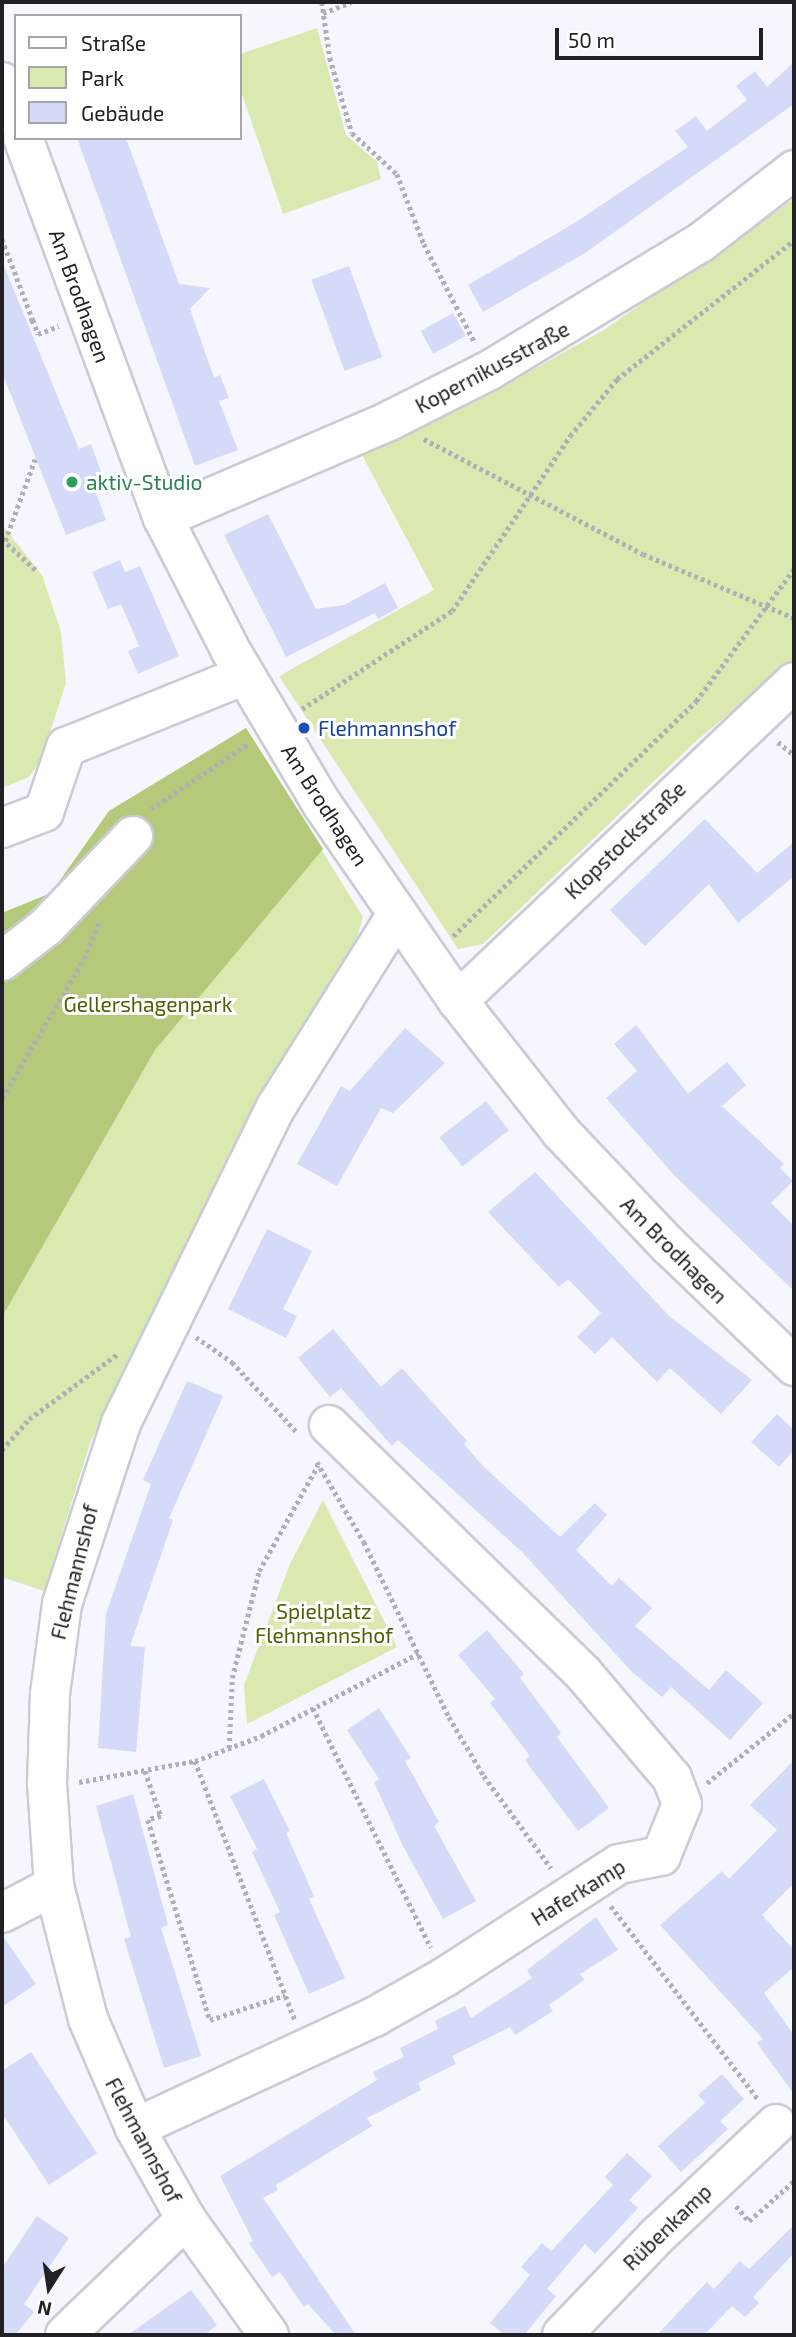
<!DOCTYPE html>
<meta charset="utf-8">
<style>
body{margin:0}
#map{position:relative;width:796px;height:2337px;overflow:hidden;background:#f5f6fe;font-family:"Exo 2",sans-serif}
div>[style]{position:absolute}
.green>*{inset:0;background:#d9e9b0}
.forest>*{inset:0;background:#b5c97a}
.building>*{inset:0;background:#d6daf9;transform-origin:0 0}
.path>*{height:4.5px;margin-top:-2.25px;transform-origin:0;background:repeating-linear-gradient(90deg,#afafb6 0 3.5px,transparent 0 7px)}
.roads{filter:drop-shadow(2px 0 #cacbd5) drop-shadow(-2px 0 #cacbd5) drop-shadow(0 2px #cacbd5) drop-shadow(0 -2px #cacbd5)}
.minor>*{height:38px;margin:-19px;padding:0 19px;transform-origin:19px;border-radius:19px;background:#fff}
.dots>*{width:19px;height:19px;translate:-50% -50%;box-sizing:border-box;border:4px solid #fff;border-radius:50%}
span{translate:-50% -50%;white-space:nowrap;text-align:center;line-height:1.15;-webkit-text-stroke:6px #fff;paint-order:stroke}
.street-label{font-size:21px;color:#212125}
.leisure-label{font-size:21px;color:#27864d}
.left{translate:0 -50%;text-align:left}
.transit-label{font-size:21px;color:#164399}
.park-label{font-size:21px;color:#4f6001}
.frame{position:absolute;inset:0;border:4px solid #212125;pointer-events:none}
.legend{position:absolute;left:14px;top:14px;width:228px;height:126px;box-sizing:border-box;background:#fff;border:2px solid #a6a6a8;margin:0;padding:9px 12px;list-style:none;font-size:21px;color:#212125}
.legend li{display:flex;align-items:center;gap:14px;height:35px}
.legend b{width:35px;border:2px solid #a6a6a8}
.north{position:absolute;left:14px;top:2253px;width:70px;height:70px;-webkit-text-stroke:5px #fff;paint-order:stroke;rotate:192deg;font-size:19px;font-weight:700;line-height:28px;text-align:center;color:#212125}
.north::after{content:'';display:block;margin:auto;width:24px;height:32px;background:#212125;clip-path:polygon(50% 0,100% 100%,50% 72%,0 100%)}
.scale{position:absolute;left:555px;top:28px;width:208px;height:32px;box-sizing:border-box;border:4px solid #212125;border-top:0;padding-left:9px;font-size:21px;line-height:24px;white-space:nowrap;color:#212125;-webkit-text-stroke:5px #fff;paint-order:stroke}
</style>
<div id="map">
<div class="green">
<i style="clip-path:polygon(317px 28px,346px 135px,377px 162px,381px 179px,283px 214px,240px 88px,240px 54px)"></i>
<i style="clip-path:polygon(794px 199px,794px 659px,695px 742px,483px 944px,458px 949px,279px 676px,434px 590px,362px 455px,484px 397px,602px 331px)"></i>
<i style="clip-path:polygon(2px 525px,42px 575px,61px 632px,66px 683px,41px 760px,29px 777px,2px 788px)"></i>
<i style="clip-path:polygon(246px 728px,363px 917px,357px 937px,255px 1110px,90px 1443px,44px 1591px,2px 1577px,2px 913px,51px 893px,109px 811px)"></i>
<i style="clip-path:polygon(323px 1500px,397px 1647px,247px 1724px,244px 1685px,290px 1564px)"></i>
</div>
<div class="forest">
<i style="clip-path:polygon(246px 728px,323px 849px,155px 1050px,2px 1317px,2px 913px,51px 893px,109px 811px)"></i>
</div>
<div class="building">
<i style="clip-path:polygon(794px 62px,794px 104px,585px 253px,483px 312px,468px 285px,573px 224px,688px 147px,675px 131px,696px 116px,707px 131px,747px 100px,736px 86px,755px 71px,767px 87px)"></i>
<i style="clip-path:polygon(77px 138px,126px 138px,179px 284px,210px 288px,190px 309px,214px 378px,220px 375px,229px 398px,219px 401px,238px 450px,195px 466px)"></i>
<i style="clip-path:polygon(2px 261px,79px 449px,91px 444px,104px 480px,93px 485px,106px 520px,66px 535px,2px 372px)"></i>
<i style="left:349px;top:266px;width:97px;height:40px;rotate:70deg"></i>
<i style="left:453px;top:313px;width:26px;height:37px;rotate:61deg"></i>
<i style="clip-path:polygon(268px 514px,316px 609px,344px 605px,385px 583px,398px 608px,378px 619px,375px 613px,286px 657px,224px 535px)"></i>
<i style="clip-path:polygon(120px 560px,125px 572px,140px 566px,179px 656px,138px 674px,128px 651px,139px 646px,121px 604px,108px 609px,92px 572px)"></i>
<i style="clip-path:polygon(705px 819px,757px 873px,794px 842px,794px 876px,738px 923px,709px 884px,645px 946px,610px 910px)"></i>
<i style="clip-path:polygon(636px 1025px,688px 1094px,727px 1062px,746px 1085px,722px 1106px,784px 1164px,780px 1168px,793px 1181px,771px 1203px,794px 1226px,794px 1291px,674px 1175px,606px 1098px,637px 1071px,614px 1044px)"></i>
<i style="clip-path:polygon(405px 1028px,445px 1063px,393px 1113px,381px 1108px,337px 1186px,297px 1164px,341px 1086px,350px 1091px)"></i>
<i style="left:486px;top:1101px;width:37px;height:59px;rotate:52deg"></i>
<i style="clip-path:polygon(535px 1172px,669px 1316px,752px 1380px,721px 1414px,670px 1368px,657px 1382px,612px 1337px,595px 1354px,577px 1337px,601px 1313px,568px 1279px,559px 1287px,488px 1212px)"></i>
<i style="clip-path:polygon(267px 1229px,312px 1251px,283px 1309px,297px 1316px,286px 1338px,228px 1309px)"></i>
<i style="clip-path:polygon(333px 1329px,381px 1387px,402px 1368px,467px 1441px,464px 1444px,483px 1466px,560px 1537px,595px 1503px,607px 1515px,576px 1550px,612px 1586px,619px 1578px,652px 1608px,635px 1626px,709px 1690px,726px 1670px,763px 1703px,730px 1740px,671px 1687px,662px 1697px,632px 1672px,522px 1552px,398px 1440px,392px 1446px,341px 1388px,330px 1397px,298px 1358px)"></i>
<i style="clip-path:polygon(187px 1381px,223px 1396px,169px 1518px,173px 1520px,130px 1646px,145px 1647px,136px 1752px,98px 1748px,106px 1614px,151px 1484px,143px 1480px)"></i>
<i style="clip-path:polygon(777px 1414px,794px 1430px,794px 1450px,779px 1467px,751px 1442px)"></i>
<i style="clip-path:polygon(487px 1630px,524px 1674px,520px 1678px,561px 1733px,557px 1737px,609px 1808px,578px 1831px,525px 1760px,530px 1756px,490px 1703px,495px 1699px,458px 1655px)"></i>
<i style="clip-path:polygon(379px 1708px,411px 1758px,405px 1761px,439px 1822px,434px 1826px,476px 1901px,443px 1919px,402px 1844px,374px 1782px,379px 1779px,347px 1730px)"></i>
<i style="clip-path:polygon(794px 1760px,794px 1883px,762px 1915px,794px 1950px,794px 1967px,764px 1993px,794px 2035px,794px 2094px,757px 2043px,763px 2039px,660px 1925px,722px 1871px,729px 1879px,777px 1830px,750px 1805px)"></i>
<i style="clip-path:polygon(264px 1779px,290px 1831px,286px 1833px,314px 1896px,309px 1899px,345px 1978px,309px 1994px,274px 1915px,280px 1912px,252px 1852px,257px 1849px,230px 1796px)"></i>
<i style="clip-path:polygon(133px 1794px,168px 1925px,161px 1928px,201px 2056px,164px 2068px,124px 1939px,131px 1937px,96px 1806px)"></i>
<i style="clip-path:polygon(596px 1917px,618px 1950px,580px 1974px,584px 1980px,549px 2005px,553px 2011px,515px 2035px,510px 2027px,452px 2056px,456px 2064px,418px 2083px,421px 2090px,367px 2118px,372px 2126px,276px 2185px,278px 2190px,263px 2198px,356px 2335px,336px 2335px,308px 2304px,304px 2307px,280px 2272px,272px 2277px,249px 2243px,253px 2241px,220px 2176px,377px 2080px,373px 2072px,404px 2057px,400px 2048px,438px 2029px,435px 2021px,465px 2006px,471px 2018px,532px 1978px,527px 1970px)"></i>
<i style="clip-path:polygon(2px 1935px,36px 1984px,2px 2007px)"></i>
<i style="clip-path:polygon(31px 2052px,97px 2153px,49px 2185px,2px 2113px,2px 2071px)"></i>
<i style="clip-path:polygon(722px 2074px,744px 2099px,720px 2121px,728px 2129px,681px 2172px,658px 2146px,705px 2103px,698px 2095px)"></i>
<i style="clip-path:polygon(627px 2153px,652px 2176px,629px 2200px,638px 2208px,595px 2254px,585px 2244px,547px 2289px,556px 2296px,524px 2335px,505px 2335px,490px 2323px,530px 2275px,521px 2267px,542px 2243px,551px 2251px,613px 2185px,605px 2177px)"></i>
<i style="clip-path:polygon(37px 2216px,69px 2238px,24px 2304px,34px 2312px,15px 2335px,2px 2335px,2px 2268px)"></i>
<i style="clip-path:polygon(794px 2225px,794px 2253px,753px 2297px,759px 2303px,745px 2317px,732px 2306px,704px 2335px,657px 2335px,707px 2282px,714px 2289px,740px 2261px,749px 2269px)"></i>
<i style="clip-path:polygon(191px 2290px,217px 2325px,204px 2335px,128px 2335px)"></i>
</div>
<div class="path">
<i style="left:322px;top:2px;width:57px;rotate:81.9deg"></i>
<i style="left:330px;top:58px;width:78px;rotate:73.7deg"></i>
<i style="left:352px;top:133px;width:61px;rotate:42.3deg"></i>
<i style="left:397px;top:174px;width:75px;rotate:68.9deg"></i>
<i style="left:424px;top:244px;width:111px;rotate:62.7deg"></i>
<i style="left:323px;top:13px;width:30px;rotate:-21deg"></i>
<i style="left:2px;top:239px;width:87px;rotate:69.1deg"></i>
<i style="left:33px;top:320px;width:6px;rotate:162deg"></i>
<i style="left:33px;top:320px;width:15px;rotate:70deg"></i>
<i style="left:38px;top:334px;width:22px;rotate:-21deg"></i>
<i style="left:424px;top:439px;width:247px;rotate:27.7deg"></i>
<i style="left:643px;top:554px;width:164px;rotate:23deg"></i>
<i style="left:2px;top:539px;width:47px;rotate:42.4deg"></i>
<i style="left:5px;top:541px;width:87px;rotate:-69.9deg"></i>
<i style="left:302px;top:709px;width:179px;rotate:-33.2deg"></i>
<i style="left:452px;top:611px;width:211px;rotate:-56deg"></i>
<i style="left:570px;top:436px;width:74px;rotate:-50.5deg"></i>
<i style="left:617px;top:379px;width:225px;rotate:-38.1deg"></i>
<i style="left:778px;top:742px;width:21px;rotate:39deg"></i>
<i style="left:151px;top:809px;width:117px;rotate:-33.8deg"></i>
<i style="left:453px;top:936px;width:338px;rotate:-44deg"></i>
<i style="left:696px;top:701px;width:164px;rotate:-53.4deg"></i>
<i style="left:2px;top:1098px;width:161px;rotate:-59.5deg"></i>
<i style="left:84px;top:959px;width:41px;rotate:-68.5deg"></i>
<i style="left:196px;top:1337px;width:44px;rotate:34.8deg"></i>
<i style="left:232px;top:1362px;width:94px;rotate:47.2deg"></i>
<i style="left:2px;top:1450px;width:41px;rotate:-48.9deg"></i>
<i style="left:29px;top:1419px;width:112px;rotate:-36.3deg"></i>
<i style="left:317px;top:1462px;width:93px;rotate:59.6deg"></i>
<i style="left:364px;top:1542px;width:195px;rotate:64.1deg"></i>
<i style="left:449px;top:1717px;width:69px;rotate:59.3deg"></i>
<i style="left:484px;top:1776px;width:114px;rotate:53.9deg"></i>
<i style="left:313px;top:1708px;width:267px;rotate:63.8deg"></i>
<i style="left:229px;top:1748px;width:70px;rotate:-87.5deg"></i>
<i style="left:232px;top:1678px;width:110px;rotate:-75.8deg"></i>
<i style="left:259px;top:1571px;width:121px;rotate:-60.9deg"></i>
<i style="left:195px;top:1761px;width:278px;rotate:68.9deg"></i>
<i style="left:145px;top:1771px;width:48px;rotate:70.4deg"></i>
<i style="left:161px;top:1816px;width:14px;rotate:163deg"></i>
<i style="left:148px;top:1820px;width:209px;rotate:72.8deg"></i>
<i style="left:210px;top:2020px;width:79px;rotate:-18.4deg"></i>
<i style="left:79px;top:1782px;width:118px;rotate:-10.3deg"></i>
<i style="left:195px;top:1761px;width:71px;rotate:-20.7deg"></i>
<i style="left:261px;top:1736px;width:178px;rotate:-27.7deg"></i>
<i style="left:707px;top:1783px;width:112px;rotate:-38.8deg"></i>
<i style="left:611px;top:1906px;width:243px;rotate:52.7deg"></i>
<i style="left:736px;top:2206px;width:20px;rotate:49deg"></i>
<i style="left:749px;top:2221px;width:60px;rotate:-41.6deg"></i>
</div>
<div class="roads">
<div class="minor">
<i style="left:2px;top:82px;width:40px;rotate:69deg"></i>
<i style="left:23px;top:138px;width:405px;rotate:69.8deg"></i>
<i style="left:163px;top:518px;width:149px;rotate:62.9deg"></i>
<i style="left:231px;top:651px;width:178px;rotate:59.3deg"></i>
<i style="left:322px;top:804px;width:239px;rotate:55.4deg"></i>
<i style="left:458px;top:1001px;width:167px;rotate:51.8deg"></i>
<i style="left:561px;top:1132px;width:156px;rotate:46.6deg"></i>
<i style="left:668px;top:1245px;width:175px;rotate:43.8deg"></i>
<i style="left:163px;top:518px;width:246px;rotate:-23.2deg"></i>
<i style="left:389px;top:421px;width:113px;rotate:-26.8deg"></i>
<i style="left:490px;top:370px;width:245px;rotate:-31.2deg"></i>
<i style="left:700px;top:243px;width:119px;rotate:-37.8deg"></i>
<i style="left:2px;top:828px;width:45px;rotate:-20.9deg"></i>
<i style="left:44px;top:812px;width:69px;rotate:-71.3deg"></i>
<i style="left:66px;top:747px;width:193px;rotate:-21.9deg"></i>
<i style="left:2px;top:961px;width:56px;rotate:-37.7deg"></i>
<i style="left:46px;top:927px;width:126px;rotate:-46.3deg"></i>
<i style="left:458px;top:1001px;width:463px;rotate:-43.5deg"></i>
<i style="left:2px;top:1913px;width:59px;rotate:-27.4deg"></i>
<i style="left:135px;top:2128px;width:264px;rotate:-24.9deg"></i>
<i style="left:374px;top:2017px;width:81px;rotate:-29.4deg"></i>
<i style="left:445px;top:1977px;width:207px;rotate:-33deg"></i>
<i style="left:619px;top:1864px;width:43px;rotate:-10.8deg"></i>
<i style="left:661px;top:1856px;width:56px;rotate:-68deg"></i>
<i style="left:682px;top:1804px;width:28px;rotate:-111deg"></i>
<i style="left:672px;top:1778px;width:138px;rotate:-130.3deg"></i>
<i style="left:583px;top:1673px;width:355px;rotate:-135.7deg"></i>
<i style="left:65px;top:2335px;width:168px;rotate:-43.8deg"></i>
<i style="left:269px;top:2335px;width:143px;rotate:-125.6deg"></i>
<i style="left:186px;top:2219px;width:104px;rotate:-119.3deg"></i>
<i style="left:135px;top:2128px;width:119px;rotate:-113.3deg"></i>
<i style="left:88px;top:2019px;width:137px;rotate:-104.3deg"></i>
<i style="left:54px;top:1886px;width:102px;rotate:-93.9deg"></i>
<i style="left:47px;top:1784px;width:90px;rotate:-88.1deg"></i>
<i style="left:50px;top:1694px;width:91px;rotate:-82.4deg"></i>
<i style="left:62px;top:1604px;width:190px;rotate:-71.9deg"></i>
<i style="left:121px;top:1423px;width:352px;rotate:-63.9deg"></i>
<i style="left:276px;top:1107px;width:228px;rotate:-57.9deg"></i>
<i style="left:562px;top:2335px;width:139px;rotate:-46.2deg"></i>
<i style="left:658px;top:2235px;width:162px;rotate:-43.2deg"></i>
</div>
</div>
<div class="dots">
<i style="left:72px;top:482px;background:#2e9e5b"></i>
<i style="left:304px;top:728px;background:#1a4fb4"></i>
</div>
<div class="street-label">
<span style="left:80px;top:296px;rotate:70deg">Am Brodhagen</span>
<span style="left:492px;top:367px;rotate:-28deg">Kopernikusstraße</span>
<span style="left:325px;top:805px;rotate:57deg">Am Brodhagen</span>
<span style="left:625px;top:840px;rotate:-44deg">Klopstockstraße</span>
<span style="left:674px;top:1250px;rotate:45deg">Am Brodhagen</span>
<span style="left:74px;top:1572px;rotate:-76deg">Flehmannshof</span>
<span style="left:578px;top:1892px;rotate:-32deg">Haferkamp</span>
<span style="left:144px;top:2140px;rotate:62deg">Flehmannshof</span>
<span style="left:667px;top:2227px;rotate:-44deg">Rübenkamp</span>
</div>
<div class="leisure-label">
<span class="left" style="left:86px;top:482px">aktiv-Studio</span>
</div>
<div class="transit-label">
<span class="left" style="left:318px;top:728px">Flehmannshof</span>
</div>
<div class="park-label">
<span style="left:148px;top:1004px">Gellershagenpark</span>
<span style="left:324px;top:1623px">Spielplatz<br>Flehmannshof</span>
</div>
<div class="frame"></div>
<ul class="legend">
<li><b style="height:9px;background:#fff"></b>Straße</li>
<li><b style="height:19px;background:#d9e9b0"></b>Park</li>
<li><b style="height:19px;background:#d6daf9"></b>Gebäude</li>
</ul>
<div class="north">N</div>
<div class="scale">50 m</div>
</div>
